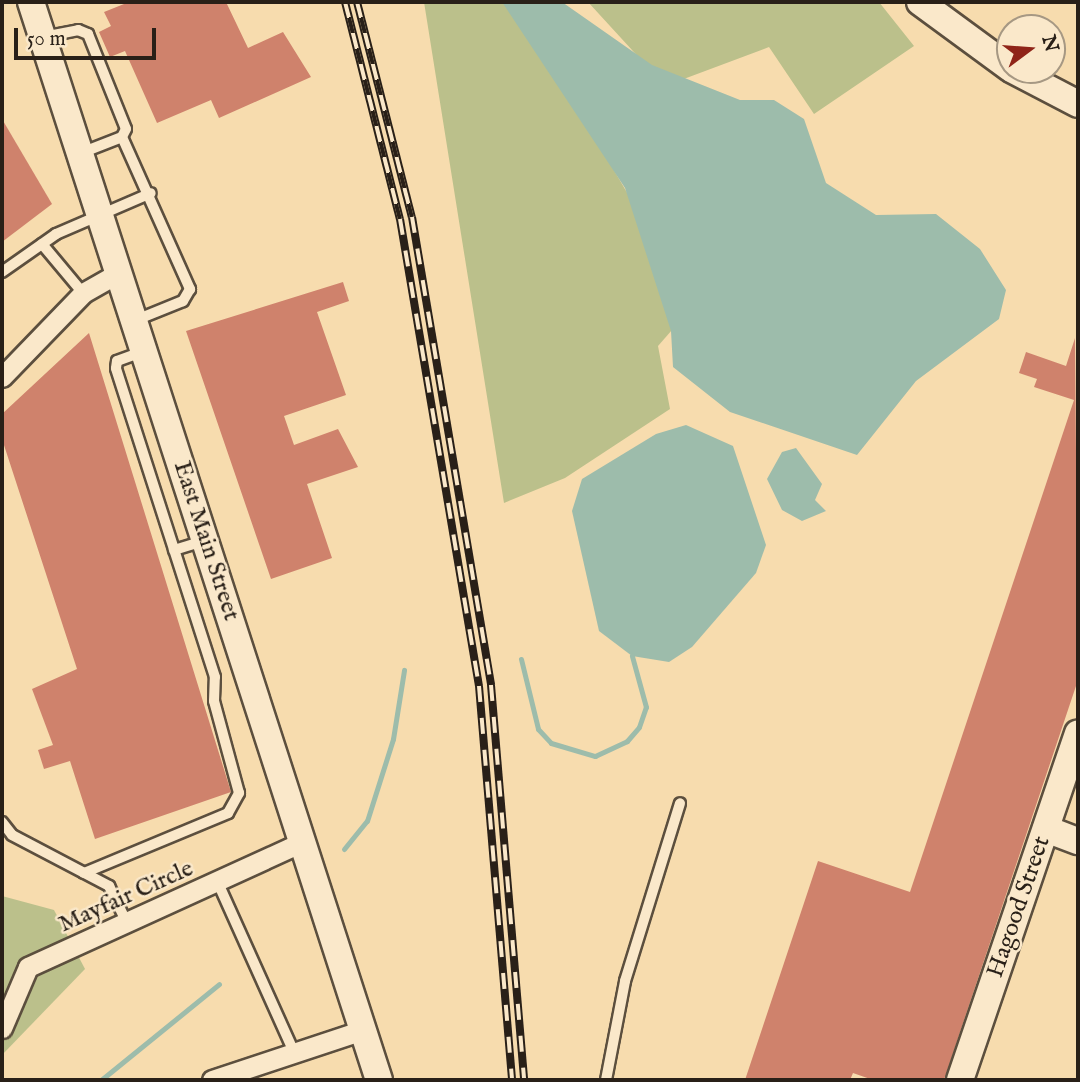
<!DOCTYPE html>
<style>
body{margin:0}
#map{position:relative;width:1080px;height:1082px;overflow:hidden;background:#f7dcae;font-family:"IM FELL English",serif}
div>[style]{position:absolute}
.green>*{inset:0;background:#bbc08b}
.water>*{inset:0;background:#9dbcab}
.stream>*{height:5px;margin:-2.5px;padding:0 2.5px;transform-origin:2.5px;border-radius:2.5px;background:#9dbcab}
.building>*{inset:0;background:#cf826c}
.roads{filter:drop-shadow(2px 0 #5c4f3e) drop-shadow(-2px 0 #5c4f3e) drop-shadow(0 2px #5c4f3e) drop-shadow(0 -2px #5c4f3e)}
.lane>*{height:10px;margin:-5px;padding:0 5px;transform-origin:5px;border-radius:5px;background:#fae8ca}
.street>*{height:19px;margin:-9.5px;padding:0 9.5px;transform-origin:9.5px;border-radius:9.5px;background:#fae8ca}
.secondary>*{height:26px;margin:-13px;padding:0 13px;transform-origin:13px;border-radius:13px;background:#fae8ca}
.rail>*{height:8px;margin-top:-4px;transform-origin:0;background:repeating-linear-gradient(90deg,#fae8ca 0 16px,#292018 0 32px);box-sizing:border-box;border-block:2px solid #292018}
span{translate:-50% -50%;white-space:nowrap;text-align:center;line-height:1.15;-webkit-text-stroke:5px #fae8ca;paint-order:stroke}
.street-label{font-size:24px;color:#292018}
.frame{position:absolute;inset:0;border:4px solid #292018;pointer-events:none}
.north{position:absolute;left:996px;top:14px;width:70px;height:70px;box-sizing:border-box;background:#fae8ca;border:2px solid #a69883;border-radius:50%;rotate:74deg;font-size:19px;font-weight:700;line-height:28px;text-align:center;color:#292018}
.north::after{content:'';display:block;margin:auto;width:24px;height:32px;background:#8f2418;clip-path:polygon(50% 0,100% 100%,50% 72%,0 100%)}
.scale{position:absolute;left:14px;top:28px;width:142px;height:32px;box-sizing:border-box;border:4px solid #292018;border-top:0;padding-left:9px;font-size:21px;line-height:24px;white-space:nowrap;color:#292018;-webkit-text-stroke:5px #fae8ca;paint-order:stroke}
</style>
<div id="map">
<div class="green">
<i style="clip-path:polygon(424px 2px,516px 2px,693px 306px,658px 346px,670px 409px,565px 478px,504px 503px)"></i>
<i style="clip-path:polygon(588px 2px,879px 2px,914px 46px,814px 114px,769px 47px,665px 86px)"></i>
<i style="clip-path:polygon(2px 896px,54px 910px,85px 969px,2px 1055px)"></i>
</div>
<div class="water">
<i style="clip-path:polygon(502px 2px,562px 2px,652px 65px,740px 100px,774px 100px,804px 119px,826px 183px,876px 215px,936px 214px,980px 249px,1006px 290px,999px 319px,916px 381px,857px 455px,730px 412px,673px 367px,671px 331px,625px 188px)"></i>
<i style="clip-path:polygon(686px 425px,733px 446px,766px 545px,756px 573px,692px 647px,669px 662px,632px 656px,599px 631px,572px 511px,582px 479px,656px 434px)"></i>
<i style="clip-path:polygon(796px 448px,822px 484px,815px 500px,826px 511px,802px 521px,782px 510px,767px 479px,782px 452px)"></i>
</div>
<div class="stream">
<i style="left:521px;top:659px;width:72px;rotate:76.3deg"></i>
<i style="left:538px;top:729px;width:19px;rotate:47deg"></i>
<i style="left:551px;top:743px;width:46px;rotate:16.5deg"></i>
<i style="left:595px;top:756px;width:35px;rotate:-25deg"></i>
<i style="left:627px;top:741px;width:18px;rotate:-49deg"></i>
<i style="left:639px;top:727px;width:21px;rotate:-71deg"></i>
<i style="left:646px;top:707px;width:53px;rotate:-105.4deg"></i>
<i style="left:344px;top:849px;width:36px;rotate:-51deg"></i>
<i style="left:367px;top:821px;width:86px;rotate:-72.4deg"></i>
<i style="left:393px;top:739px;width:70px;rotate:-80.9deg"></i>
<i style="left:101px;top:1080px;width:152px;rotate:-39.1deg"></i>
</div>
<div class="building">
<i style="clip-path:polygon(129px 2px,226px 2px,248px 48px,283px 32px,311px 77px,219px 118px,211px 100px,157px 123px,125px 51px,110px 57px,99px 32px,111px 26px,104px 12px)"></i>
<i style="clip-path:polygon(2px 119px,52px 204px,2px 242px)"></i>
<i style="clip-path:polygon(343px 282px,349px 301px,317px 312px,346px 395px,284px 416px,294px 445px,338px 429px,358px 467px,307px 484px,332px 558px,271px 579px,186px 331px)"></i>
<i style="clip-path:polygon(89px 333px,231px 792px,95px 839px,70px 761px,44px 769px,38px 750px,53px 745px,32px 689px,77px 669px,2px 439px,2px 414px)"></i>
<i style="clip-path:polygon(1075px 338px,1078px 680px,944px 1080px,873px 1080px,853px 1073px,850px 1080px,745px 1080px,818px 861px,910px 892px,1074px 400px,1034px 387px,1037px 379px,1019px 373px,1026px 352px,1066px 366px)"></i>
</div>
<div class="roads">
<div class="lane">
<i style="left:43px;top:37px;width:36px;rotate:-11deg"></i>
<i style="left:78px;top:30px;width:11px;rotate:22deg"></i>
<i style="left:88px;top:34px;width:102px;rotate:68.2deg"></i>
<i style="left:126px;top:129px;width:9px;rotate:117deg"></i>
<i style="left:122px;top:137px;width:44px;rotate:158.7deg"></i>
<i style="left:122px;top:137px;width:167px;rotate:65.9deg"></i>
<i style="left:190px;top:289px;width:14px;rotate:120deg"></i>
<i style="left:183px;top:301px;width:51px;rotate:158deg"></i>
<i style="left:42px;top:244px;width:64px;rotate:50.1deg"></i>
<i style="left:2px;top:272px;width:66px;rotate:-35.1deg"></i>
<i style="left:56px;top:234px;width:103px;rotate:-23.3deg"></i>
<i style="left:174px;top:550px;width:31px;rotate:-17deg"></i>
<i style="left:2px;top:822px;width:16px;rotate:52deg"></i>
<i style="left:12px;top:835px;width:110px;rotate:27.7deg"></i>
<i style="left:109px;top:886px;width:41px;rotate:64.1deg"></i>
<i style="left:84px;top:873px;width:156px;rotate:-22.6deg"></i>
<i style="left:228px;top:813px;width:23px;rotate:-61deg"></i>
<i style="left:239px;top:793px;width:95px;rotate:-105.2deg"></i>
<i style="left:214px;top:701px;width:24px;rotate:-88deg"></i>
<i style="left:215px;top:677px;width:324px;rotate:-107.8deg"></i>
<i style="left:116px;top:368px;width:7px;rotate:-82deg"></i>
<i style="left:117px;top:361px;width:27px;rotate:-20deg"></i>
<i style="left:218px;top:883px;width:185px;rotate:65.8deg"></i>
<i style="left:606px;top:1080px;width:101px;rotate:-79.1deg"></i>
<i style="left:625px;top:981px;width:186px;rotate:-72.8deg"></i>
</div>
<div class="street">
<i style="left:2px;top:377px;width:117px;rotate:-46deg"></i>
<i style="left:83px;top:293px;width:43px;rotate:-29.6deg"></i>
<i style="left:2px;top:1028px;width:66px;rotate:-66.9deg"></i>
<i style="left:28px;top:967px;width:301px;rotate:-24.5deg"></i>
<i style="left:212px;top:1080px;width:159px;rotate:-18.3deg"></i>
</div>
<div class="secondary">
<i style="left:31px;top:2px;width:1133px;rotate:72.11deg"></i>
<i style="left:920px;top:2px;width:112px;rotate:36.3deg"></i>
<i style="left:1013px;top:70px;width:73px;rotate:27.6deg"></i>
<i style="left:1046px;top:829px;width:34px;rotate:21deg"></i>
<i style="left:960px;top:1080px;width:366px;rotate:-71.2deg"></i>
</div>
</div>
<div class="rail">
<i style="left:345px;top:2px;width:224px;rotate:75.8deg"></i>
<i style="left:400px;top:219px;width:474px;rotate:80.4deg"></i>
<i style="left:479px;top:686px;width:395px;rotate:85.2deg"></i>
<i style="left:357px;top:2px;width:222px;rotate:75.7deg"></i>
<i style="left:412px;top:217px;width:475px;rotate:80.4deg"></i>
<i style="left:491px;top:685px;width:396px;rotate:85.2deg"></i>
</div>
<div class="street-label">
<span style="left:206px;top:541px;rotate:72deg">East Main Street</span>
<span style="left:126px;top:897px;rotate:-24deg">Mayfair Circle</span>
<span style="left:1019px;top:907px;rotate:-71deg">Hagood Street</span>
</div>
<div class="frame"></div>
<div class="north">N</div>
<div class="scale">50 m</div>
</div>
